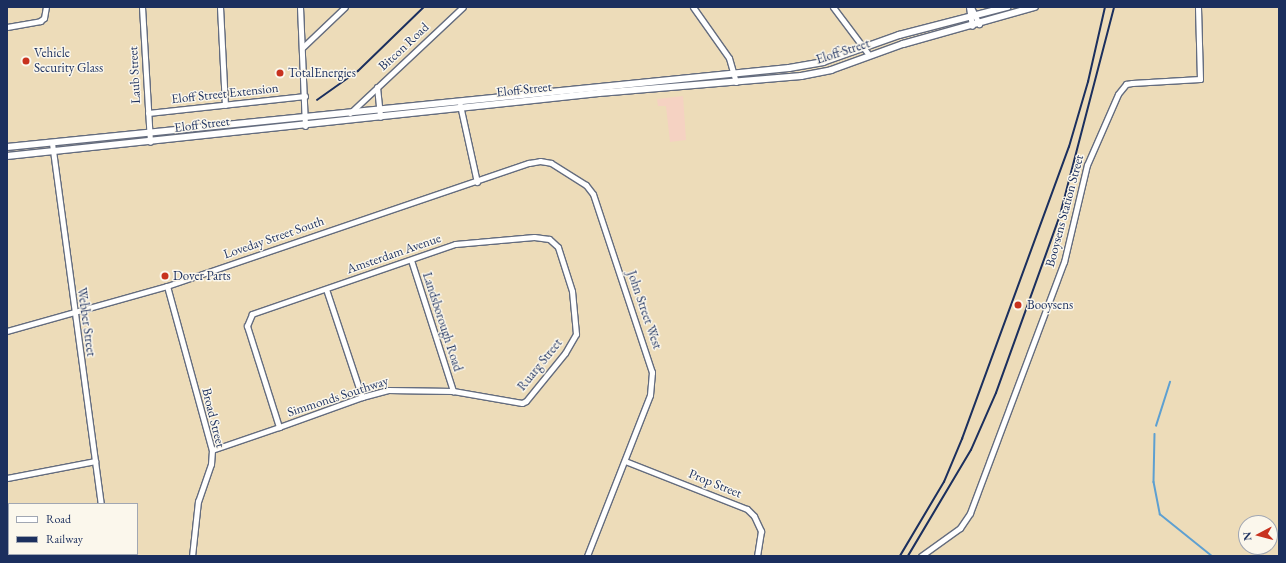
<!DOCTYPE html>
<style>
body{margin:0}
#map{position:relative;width:1286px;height:563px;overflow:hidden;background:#eddcb9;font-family:"EB Garamond",serif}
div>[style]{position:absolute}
.built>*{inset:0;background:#f5d2c2}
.stream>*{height:1.5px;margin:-0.75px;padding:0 0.75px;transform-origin:0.75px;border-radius:0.75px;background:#5ea0d1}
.roads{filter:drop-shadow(1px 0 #646c7e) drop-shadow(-1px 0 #646c7e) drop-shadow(0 1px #646c7e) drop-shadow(0 -1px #646c7e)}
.minor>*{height:5px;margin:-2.5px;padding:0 2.5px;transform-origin:2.5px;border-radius:2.5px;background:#fff}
.tertiary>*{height:6px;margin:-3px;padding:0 3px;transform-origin:3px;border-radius:3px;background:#fff}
.rail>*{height:1.5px;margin:-0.75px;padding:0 0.75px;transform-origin:0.75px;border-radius:0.75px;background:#1b2f5e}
.dots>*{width:11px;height:11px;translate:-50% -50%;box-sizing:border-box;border:2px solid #fbf7ec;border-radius:50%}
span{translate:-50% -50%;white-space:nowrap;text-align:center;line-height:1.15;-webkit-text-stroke:3px #fbf7ec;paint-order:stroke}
.street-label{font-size:13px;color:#1b2f5e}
.poi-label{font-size:13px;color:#1b2f5e}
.left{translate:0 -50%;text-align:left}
.frame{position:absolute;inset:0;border:8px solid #1b2f5e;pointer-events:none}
.legend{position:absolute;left:8px;top:503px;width:130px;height:52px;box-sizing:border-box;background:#fbf7ec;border:1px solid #a1a7b3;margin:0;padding:5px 7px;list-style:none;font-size:12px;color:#1b2f5e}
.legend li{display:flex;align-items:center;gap:8px;height:20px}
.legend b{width:20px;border:1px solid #a1a7b3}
.north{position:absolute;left:1238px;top:515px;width:40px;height:40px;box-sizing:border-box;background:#fbf7ec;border:1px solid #a1a7b3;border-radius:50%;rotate:263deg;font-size:11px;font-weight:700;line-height:16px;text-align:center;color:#1b2f5e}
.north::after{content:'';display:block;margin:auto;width:14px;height:18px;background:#c8321e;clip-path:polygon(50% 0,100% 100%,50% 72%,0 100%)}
</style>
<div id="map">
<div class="built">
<i style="clip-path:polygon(683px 96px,686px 140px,670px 142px,666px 106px,658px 106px,657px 99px)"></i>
</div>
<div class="stream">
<i style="left:1156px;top:426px;width:46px;rotate:-72.3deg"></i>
<i style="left:1155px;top:434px;width:48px;rotate:91.2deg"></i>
<i style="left:1154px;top:482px;width:33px;rotate:79deg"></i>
<i style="left:1160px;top:514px;width:67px;rotate:38.9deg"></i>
</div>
<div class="roads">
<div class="minor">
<i style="left:142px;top:7px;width:135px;rotate:86.6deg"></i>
<i style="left:220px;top:7px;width:98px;rotate:87.1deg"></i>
<i style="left:300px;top:7px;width:119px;rotate:87.6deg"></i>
<i style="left:693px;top:7px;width:62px;rotate:54.8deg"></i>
<i style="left:729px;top:58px;width:25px;rotate:74deg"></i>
<i style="left:833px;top:7px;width:60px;rotate:53.1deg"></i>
<i style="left:969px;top:7px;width:19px;rotate:81deg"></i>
<i style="left:971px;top:7px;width:19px;rotate:65deg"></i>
<i style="left:7px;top:27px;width:34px;rotate:-10deg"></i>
<i style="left:40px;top:21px;width:5px;rotate:-37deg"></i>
<i style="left:44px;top:18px;width:11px;rotate:-80deg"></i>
<i style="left:303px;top:47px;width:58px;rotate:-43.6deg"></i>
<i style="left:377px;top:87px;width:30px;rotate:84deg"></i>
<i style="left:460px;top:105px;width:79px;rotate:77.6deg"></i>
<i style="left:148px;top:113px;width:158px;rotate:-6.2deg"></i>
<i style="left:350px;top:113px;width:155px;rotate:-43.2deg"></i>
<i style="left:52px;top:143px;width:364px;rotate:82.3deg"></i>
<i style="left:411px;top:260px;width:138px;rotate:72.2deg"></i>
<i style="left:167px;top:286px;width:170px;rotate:74.7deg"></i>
<i style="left:212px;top:450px;width:14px;rotate:94deg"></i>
<i style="left:211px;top:464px;width:39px;rotate:109deg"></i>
<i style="left:198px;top:501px;width:55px;rotate:96.2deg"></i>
<i style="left:326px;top:289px;width:114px;rotate:71.6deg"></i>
<i style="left:7px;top:331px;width:166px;rotate:-15.7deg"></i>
<i style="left:167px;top:286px;width:382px;rotate:-18.8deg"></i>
<i style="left:529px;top:163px;width:11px;rotate:-10deg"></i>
<i style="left:540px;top:161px;width:11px;rotate:10deg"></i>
<i style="left:551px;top:163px;width:41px;rotate:32.2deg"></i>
<i style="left:586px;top:185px;width:11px;rotate:52deg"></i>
<i style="left:593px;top:194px;width:188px;rotate:71.7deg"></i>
<i style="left:652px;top:372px;width:23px;rotate:95deg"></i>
<i style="left:650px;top:395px;width:173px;rotate:111.4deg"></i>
<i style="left:212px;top:450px;width:71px;rotate:-18.9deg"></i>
<i style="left:279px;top:427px;width:88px;rotate:-19.9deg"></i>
<i style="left:362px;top:397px;width:27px;rotate:-15deg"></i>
<i style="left:388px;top:390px;width:65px;rotate:0.9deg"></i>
<i style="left:453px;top:391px;width:70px;rotate:9.9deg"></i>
<i style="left:522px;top:403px;width:4px;rotate:-27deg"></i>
<i style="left:526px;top:401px;width:62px;rotate:-50.9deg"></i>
<i style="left:565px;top:353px;width:22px;rotate:-60deg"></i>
<i style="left:576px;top:334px;width:43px;rotate:-95.3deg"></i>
<i style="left:572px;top:291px;width:46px;rotate:-107.7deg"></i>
<i style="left:558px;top:247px;width:12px;rotate:-138deg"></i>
<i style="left:549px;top:239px;width:15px;rotate:-172deg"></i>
<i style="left:534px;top:237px;width:79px;rotate:174.9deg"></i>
<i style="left:455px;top:244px;width:215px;rotate:161deg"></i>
<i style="left:252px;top:314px;width:13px;rotate:113deg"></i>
<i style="left:247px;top:326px;width:106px;rotate:72.4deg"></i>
<i style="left:625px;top:461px;width:131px;rotate:21.5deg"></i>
<i style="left:747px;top:509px;width:10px;rotate:45deg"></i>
<i style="left:754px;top:516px;width:17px;rotate:65deg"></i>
<i style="left:761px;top:531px;width:25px;rotate:99deg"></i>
<i style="left:7px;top:478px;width:90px;rotate:-10.9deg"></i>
<i style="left:107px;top:554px;width:2px;rotate:63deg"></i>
<i style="left:921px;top:556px;width:48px;rotate:-35.7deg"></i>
<i style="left:960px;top:528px;width:18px;rotate:-56deg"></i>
<i style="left:970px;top:513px;width:268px;rotate:-69.5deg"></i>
<i style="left:1064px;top:262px;width:100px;rotate:-76.7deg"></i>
<i style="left:1087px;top:165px;width:77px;rotate:-66.4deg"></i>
<i style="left:1118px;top:94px;width:13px;rotate:-51deg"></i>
<i style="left:1126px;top:84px;width:6px;rotate:-9deg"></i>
<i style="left:1132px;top:83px;width:68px;rotate:-3.4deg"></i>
<i style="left:1200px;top:79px;width:72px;rotate:-91.6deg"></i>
</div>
<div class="tertiary">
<i style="left:7px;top:147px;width:786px;rotate:-5.77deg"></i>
<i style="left:789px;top:68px;width:35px;rotate:-10deg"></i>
<i style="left:823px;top:62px;width:81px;rotate:-19.6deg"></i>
<i style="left:899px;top:35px;width:112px;rotate:-14.5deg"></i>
<i style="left:7px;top:156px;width:595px;rotate:-6.07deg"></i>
<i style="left:599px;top:93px;width:203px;rotate:-4.8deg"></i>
<i style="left:801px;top:76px;width:31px;rotate:-11deg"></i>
<i style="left:831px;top:70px;width:77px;rotate:-19.9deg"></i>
<i style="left:903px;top:44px;width:137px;rotate:-15.7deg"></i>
</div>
</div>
<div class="rail">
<i style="left:317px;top:100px;width:50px;rotate:-35.3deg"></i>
<i style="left:358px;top:71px;width:92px;rotate:-44.1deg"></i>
<i style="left:900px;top:556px;width:86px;rotate:-59.3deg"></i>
<i style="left:944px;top:482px;width:47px;rotate:-67.3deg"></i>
<i style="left:962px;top:439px;width:311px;rotate:-69.9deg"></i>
<i style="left:1069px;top:147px;width:68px;rotate:-73.7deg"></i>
<i style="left:1088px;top:82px;width:77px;rotate:-77.2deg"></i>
<i style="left:908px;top:556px;width:123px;rotate:-59.3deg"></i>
<i style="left:971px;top:450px;width:62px;rotate:-66.3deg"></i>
<i style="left:996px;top:393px;width:189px;rotate:-70.2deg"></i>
<i style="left:1060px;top:215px;width:215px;rotate:-75.4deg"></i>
</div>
<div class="dots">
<i style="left:26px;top:61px;background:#c8321e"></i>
<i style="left:280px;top:73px;background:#c8321e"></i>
<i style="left:165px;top:276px;background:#c8321e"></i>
<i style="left:1018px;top:305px;background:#c8321e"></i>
</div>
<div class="street-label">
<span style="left:404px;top:47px;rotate:-43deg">Bitcon Road</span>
<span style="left:843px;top:52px;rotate:-18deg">Eloff Street</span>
<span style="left:135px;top:75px;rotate:-93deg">Laub Street</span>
<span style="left:524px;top:90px;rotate:-6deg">Eloff Street</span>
<span style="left:225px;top:94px;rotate:-6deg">Eloff Street Extension</span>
<span style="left:202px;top:125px;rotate:-7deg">Eloff Street</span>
<span style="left:1065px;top:211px;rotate:-75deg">Booysens Station Street</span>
<span style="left:274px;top:238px;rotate:-19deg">Loveday Street South</span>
<span style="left:394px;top:254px;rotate:-19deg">Amsterdam Avenue</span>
<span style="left:644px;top:310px;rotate:71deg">John Street West</span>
<span style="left:86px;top:322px;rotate:82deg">Webber Street</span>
<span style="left:442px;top:322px;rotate:72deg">Landsborough Road</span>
<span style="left:540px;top:365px;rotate:-51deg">Ruarg Street</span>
<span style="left:338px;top:397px;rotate:-18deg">Simmonds Southway</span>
<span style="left:213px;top:418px;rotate:76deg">Broad Street</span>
<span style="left:715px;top:484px;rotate:22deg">Prop Street</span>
</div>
<div class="poi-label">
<span class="left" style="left:34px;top:61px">Vehicle<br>Security Glass</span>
<span class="left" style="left:288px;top:73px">TotalEnergies</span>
<span class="left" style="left:173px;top:276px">Dover Parts</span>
<span class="left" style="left:1027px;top:305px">Booysens</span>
</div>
<div class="frame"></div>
<ul class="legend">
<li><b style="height:5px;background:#fff"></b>Road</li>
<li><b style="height:5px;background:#1b2f5e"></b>Railway</li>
</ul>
<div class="north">N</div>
</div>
